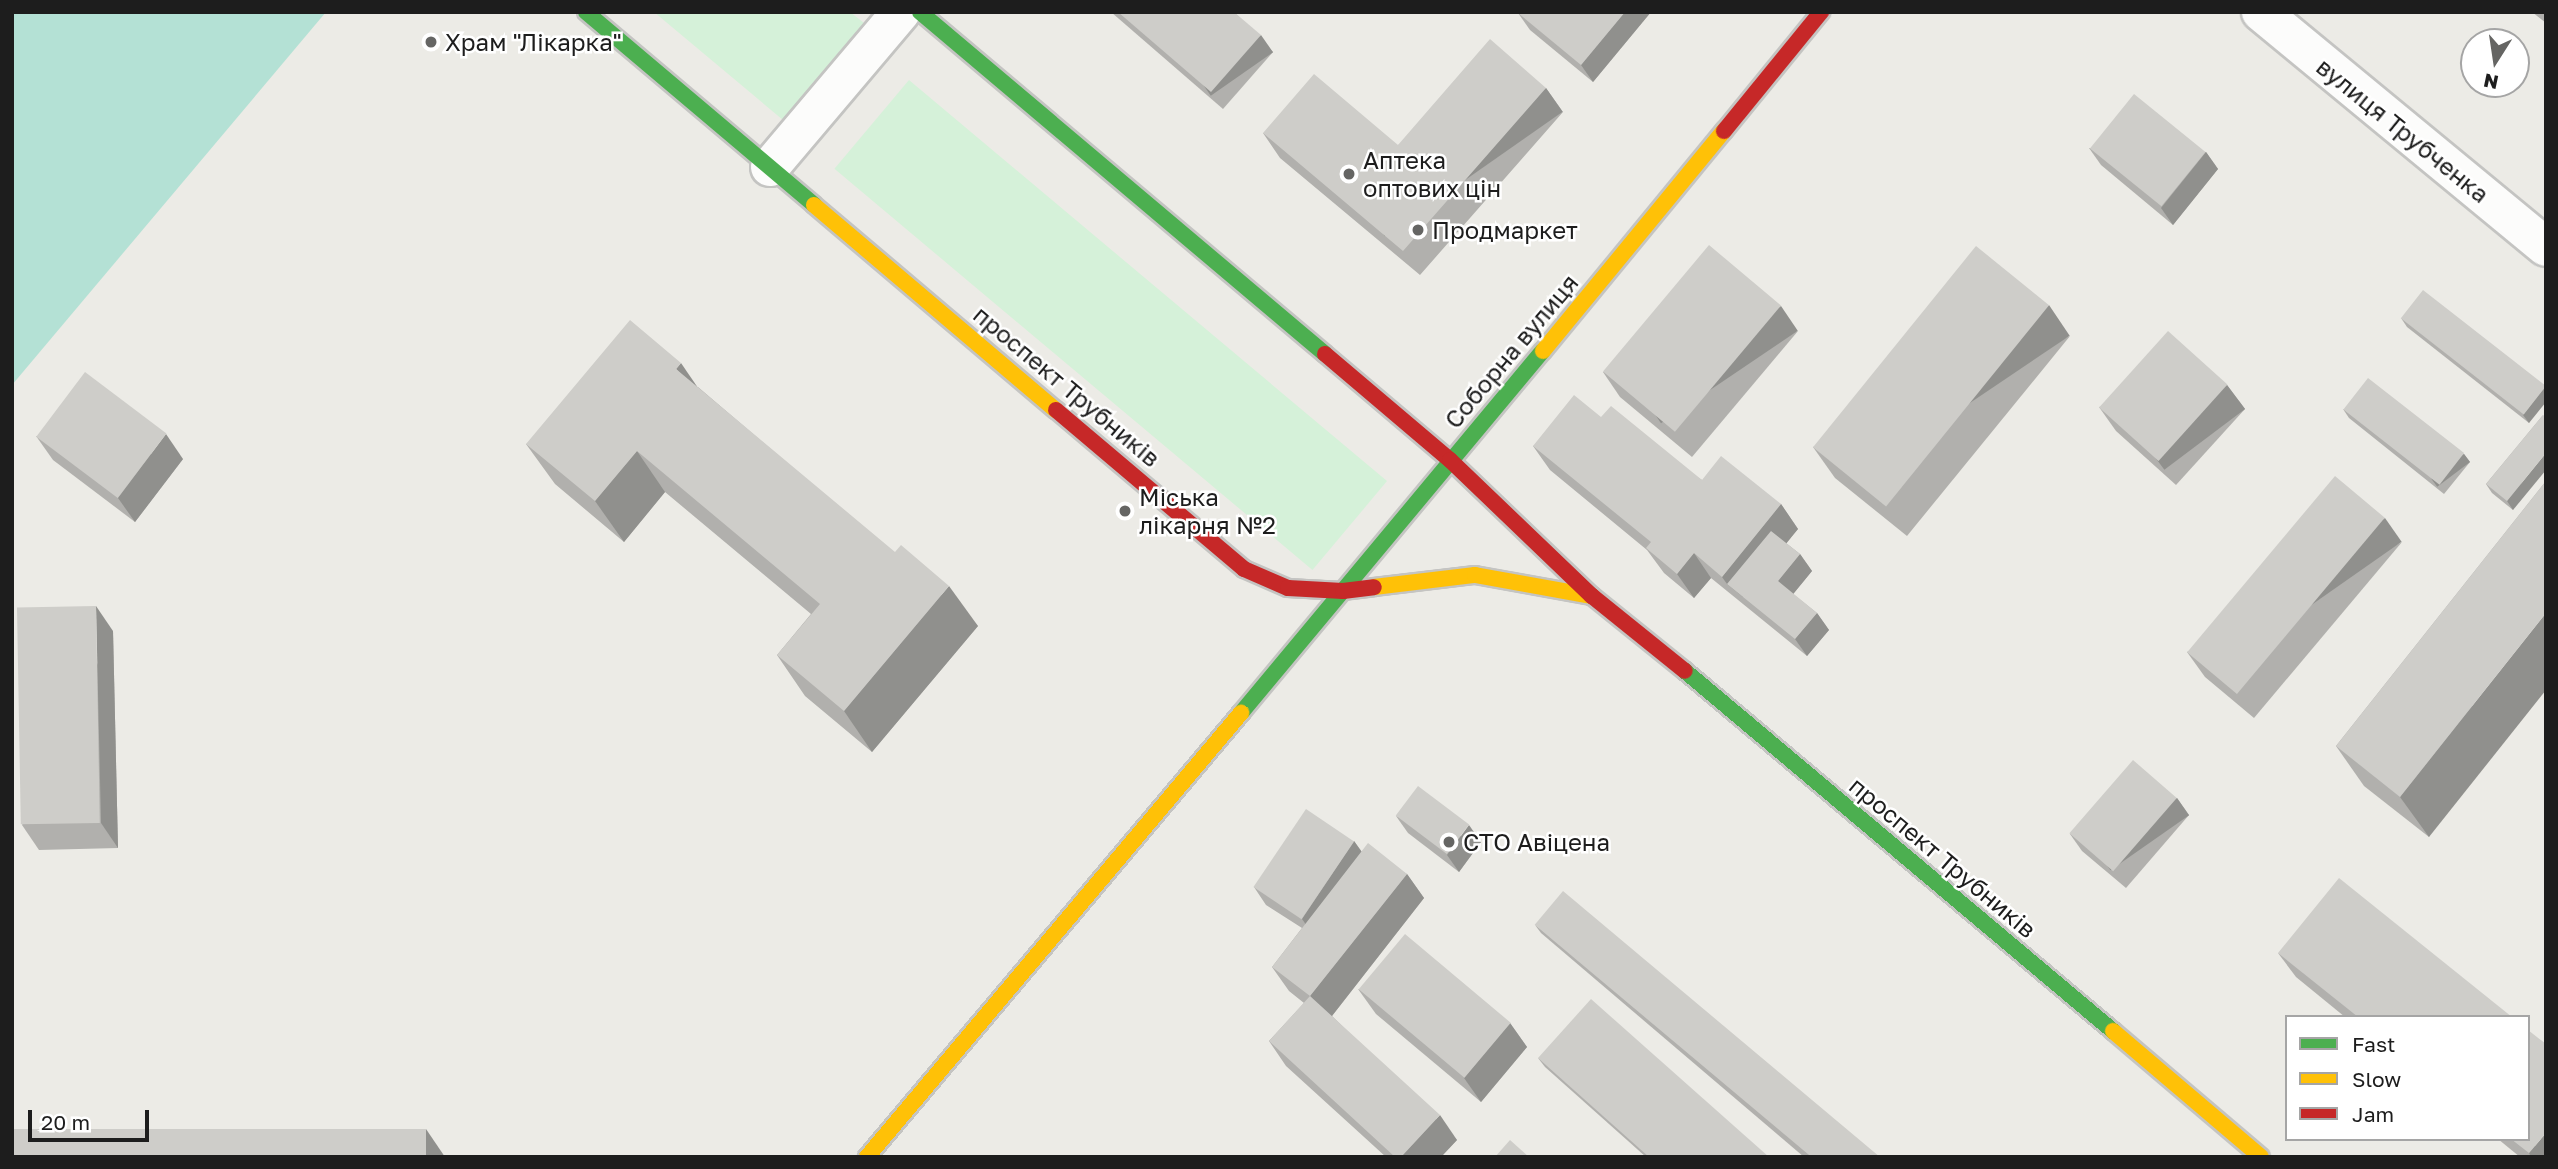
<!DOCTYPE html>
<meta charset="utf-8">
<style>
body{margin:0}
#map{position:relative;width:2558px;height:1169px;overflow:hidden;background:#ecebe6;font-family:"Golos Text",sans-serif}
div>[style]{position:absolute}
.park>*{inset:0;background:#d5f1d9;transform-origin:0 0}
.pitch>*{inset:0;background:#b4e1d5}
.roads{filter:drop-shadow(2px 0 #c4c4c2) drop-shadow(-2px 0 #c4c4c2) drop-shadow(0 2px #c4c4c2) drop-shadow(0 -2px #c4c4c2)}
.street>*{height:38px;margin:-19px;padding:0 19px;transform-origin:19px;border-radius:19px;background:#fcfcfb}
.fast>*{height:16px;margin:-8px;padding:0 8px;transform-origin:8px;border-radius:8px;background:#4caf50}
.slow>*{height:16px;margin:-8px;padding:0 8px;transform-origin:8px;border-radius:8px;background:#ffc107}
.jam>*{height:16px;margin:-8px;padding:0 8px;transform-origin:8px;border-radius:8px;background:#c62828}
.wall>*{inset:0;background:#b1b0ad}
.shaded-wall>*{inset:0;background:#90908d;transform-origin:0 0}
.building>*{inset:0;background:#cecdc9;transform-origin:0 0}
.dots>*{width:19px;height:19px;translate:-50% -50%;box-sizing:border-box;border:4px solid #fff;border-radius:50%}
span{translate:-50% -50%;white-space:nowrap;text-align:center;line-height:1.15;-webkit-text-stroke:5px #fff;paint-order:stroke}
.poi-label{font-size:24px;color:#1d1d1d}
.left{translate:0 -50%;text-align:left}
.street-label{font-size:24px;color:#1d1d1d}
.frame{position:absolute;inset:0;border:14px solid #1d1d1d;pointer-events:none}
.legend{position:absolute;left:2285px;top:1015px;width:245px;height:126px;box-sizing:border-box;background:#fff;border:2px solid #a5a5a5;margin:0;padding:9px 12px;list-style:none;font-size:21px;color:#1d1d1d}
.legend li{display:flex;align-items:center;gap:14px;height:35px}
.legend b{width:35px;border:2px solid #a5a5a5}
.north{position:absolute;left:2460px;top:28px;width:70px;height:70px;box-sizing:border-box;background:#fff;border:2px solid #a5a5a5;border-radius:50%;rotate:192deg;font-size:19px;font-weight:700;line-height:28px;text-align:center;color:#1d1d1d}
.north::after{content:'';display:block;margin:auto;width:24px;height:32px;background:#656563;clip-path:polygon(50% 0,100% 100%,50% 72%,0 100%)}
.scale{position:absolute;left:28px;top:1110px;width:121px;height:32px;box-sizing:border-box;border:4px solid #1d1d1d;border-top:0;padding-left:9px;font-size:21px;line-height:24px;white-space:nowrap;color:#1d1d1d;-webkit-text-stroke:5px #fff;paint-order:stroke}
</style>
<div id="map">
<div class="park">
<i style="clip-path:polygon(654px 12px,850px 12px,864px 23px,783px 120px)"></i>
<i style="left:909px;top:80px;width:624px;height:116px;rotate:40deg"></i>
</div>
<div class="pitch">
<i style="clip-path:polygon(12px 12px,326px 12px,12px 385px)"></i>
</div>
<div class="roads">
<div class="street">
<i style="left:2261px;top:12px;width:369px;rotate:39.5deg"></i>
<i style="left:770px;top:167px;width:203px;rotate:-49.8deg"></i>
</div>
<div class="fast">
<i style="left:586px;top:12px;width:299px;rotate:40.2deg"></i>
<i style="left:920px;top:12px;width:530px;rotate:40.18deg"></i>
<i style="left:1685px;top:671px;width:559px;rotate:40.07deg"></i>
<i style="left:1241px;top:713px;width:471px;rotate:-50.2deg"></i>
</div>
<div class="slow">
<i style="left:814px;top:205px;width:317px;rotate:40.3deg"></i>
<i style="left:1543px;top:351px;width:285px;rotate:-50.6deg"></i>
<i style="left:1374px;top:587px;width:102px;rotate:-6.8deg"></i>
<i style="left:1475px;top:575px;width:119px;rotate:10.2deg"></i>
<i style="left:2113px;top:1031px;width:194px;rotate:40.4deg"></i>
<i style="left:867px;top:1157px;width:581px;rotate:-49.89deg"></i>
</div>
<div class="jam">
<i style="left:1724px;top:131px;width:154px;rotate:-50.8deg"></i>
<i style="left:1325px;top:354px;width:164px;rotate:40.3deg"></i>
<i style="left:1450px;top:460px;width:197px;rotate:43.8deg"></i>
<i style="left:1592px;top:596px;width:119px;rotate:38.9deg"></i>
<i style="left:1056px;top:410px;width:246px;rotate:40.2deg"></i>
<i style="left:1244px;top:569px;width:48px;rotate:23.4deg"></i>
<i style="left:1288px;top:588px;width:55px;rotate:3.1deg"></i>
<i style="left:1343px;top:591px;width:31px;rotate:-7deg"></i>
</div>
</div>
<div class="wall">
<i style="clip-path:polygon(1111px 12px,1234px 12px,1273px 52px,1223px 109px)"></i>
<i style="clip-path:polygon(1651px 12px,1593px 82px,1530px 30px,1518px 13px)"></i>
<i style="clip-path:polygon(2532px 12px,2546px 12px,2546px 23px)"></i>
<i style="clip-path:polygon(1546px 88px,1563px 112px,1420px 275px,1280px 158px,1263px 133px,1398px 145px)"></i>
<i style="clip-path:polygon(2089px 148px,2206px 152px,2218px 169px,2173px 225px,2101px 165px)"></i>
<i style="clip-path:polygon(2401px 318px,2546px 386px,2529px 423px,2407px 327px)"></i>
<i style="clip-path:polygon(1798px 331px,1692px 457px,1620px 397px,1603px 372px)"></i>
<i style="clip-path:polygon(2070px 336px,1907px 536px,1835px 478px,1813px 447px)"></i>
<i style="clip-path:polygon(2227px 385px,2245px 409px,2176px 485px,2116px 431px,2099px 407px)"></i>
<i style="clip-path:polygon(698px 387px,978px 626px,872px 752px,805px 696px,777px 655px,811px 614px,665px 492px,624px 542px,555px 484px,526px 444px)"></i>
<i style="clip-path:polygon(2343px 409px,2464px 454px,2470px 462px,2444px 494px,2349px 418px)"></i>
<i style="clip-path:polygon(2543px 415px,2513px 510px,2492px 493px,2486px 484px)"></i>
<i style="clip-path:polygon(1601px 417px,1702px 480px,1781px 504px,1798px 529px,1786px 543px,1800px 554px,1812px 571px,1793px 594px,1817px 613px,1829px 630px,1807px 656px,1711px 578px,1694px 598px,1664px 573px,1647px 550px,1550px 470px,1533px 446px)"></i>
<i style="clip-path:polygon(36px 436px,183px 459px,135px 522px,53px 460px)"></i>
<i style="clip-path:polygon(2546px 481px,2429px 837px,2364px 786px,2336px 746px)"></i>
<i style="clip-path:polygon(2402px 542px,2254px 718px,2205px 677px,2187px 652px)"></i>
<i style="clip-path:polygon(113px 631px,118px 848px,39px 850px,22px 825px)"></i>
<i style="clip-path:polygon(2177px 798px,2189px 815px,2126px 888px,2082px 851px,2070px 834px)"></i>
<i style="clip-path:polygon(1396px 816px,1481px 842px,1459px 872px,1408px 833px)"></i>
<i style="clip-path:polygon(1354px 841px,1362px 852px,1407px 874px,1424px 898px,1332px 1016px,1457px 1140px,1441px 1157px,1386px 1157px,1286px 1066px,1269px 1041px,1304px 1003px,1289px 991px,1272px 967px,1302px 928px,1266px 905px,1254px 887px)"></i>
<i style="clip-path:polygon(1535px 925px,1876px 1157px,1804px 1157px,1541px 933px)"></i>
<i style="clip-path:polygon(2278px 953px,2512px 1017px,2345px 1017px,2296px 977px)"></i>
<i style="clip-path:polygon(1358px 989px,1510px 1023px,1527px 1047px,1481px 1102px,1376px 1014px)"></i>
<i style="clip-path:polygon(1538px 1058px,1769px 1157px,1646px 1157px,1545px 1067px)"></i>
<i style="clip-path:polygon(2498px 1139px,2528px 1139px,2546px 1157px,2520px 1157px)"></i>
</div>
<div class="shaded-wall">
<i style="clip-path:polygon(1625px 12px,1651px 12px,1593px 82px,1581px 65px)"></i>
<i style="left:1261px;top:35px;width:21px;height:76px;rotate:55deg"></i>
<i style="left:1546px;top:88px;width:29px;height:217px;rotate:55deg"></i>
<i style="clip-path:polygon(2206px 152px,2218px 169px,2173px 225px,2161px 208px)"></i>
<i style="left:2049px;top:305px;width:37px;height:259px;rotate:56deg"></i>
<i style="left:1781px;top:306px;width:30px;height:165px;rotate:56deg"></i>
<i style="clip-path:polygon(681px 363px,709px 404px,676px 369px)"></i>
<i style="left:2227px;top:385px;width:30px;height:101px;rotate:53deg"></i>
<i style="clip-path:polygon(2546px 386px,2546px 402px,2529px 423px,2523px 415px)"></i>
<i style="clip-path:polygon(166px 434px,183px 459px,135px 522px,118px 498px)"></i>
<i style="clip-path:polygon(637px 451px,665px 492px,624px 542px,595px 501px)"></i>
<i style="clip-path:polygon(2546px 453px,2546px 470px,2513px 510px,2507px 501px)"></i>
<i style="left:2464px;top:454px;width:10px;height:41px;rotate:53deg"></i>
<i style="clip-path:polygon(1781px 504px,1798px 529px,1743px 597px,1727px 584px,1722px 577px)"></i>
<i style="left:2385px;top:518px;width:29px;height:230px;rotate:55deg"></i>
<i style="clip-path:polygon(1694px 553px,1711px 578px,1694px 598px,1677px 574px)"></i>
<i style="clip-path:polygon(1800px 554px,1812px 571px,1790px 598px,1778px 581px)"></i>
<i style="clip-path:polygon(949px 586px,978px 626px,872px 752px,844px 711px)"></i>
<i style="clip-path:polygon(96px 606px,113px 631px,118px 848px,101px 823px)"></i>
<i style="clip-path:polygon(1817px 613px,1829px 630px,1807px 656px,1795px 639px)"></i>
<i style="clip-path:polygon(2546px 613px,2546px 690px,2429px 837px,2400px 797px)"></i>
<i style="left:2177px;top:798px;width:21px;height:96px;rotate:55deg"></i>
<i style="clip-path:polygon(1469px 825px,1481px 842px,1459px 872px,1447px 855px)"></i>
<i style="clip-path:polygon(1354px 841px,1366px 858px,1314px 936px,1302px 919px)"></i>
<i style="clip-path:polygon(1407px 874px,1424px 898px,1328px 1021px,1310px 996px)"></i>
<i style="clip-path:polygon(1510px 1023px,1527px 1047px,1481px 1102px,1464px 1078px)"></i>
<i style="clip-path:polygon(1440px 1115px,1457px 1140px,1441px 1157px,1401px 1157px)"></i>
<i style="clip-path:polygon(426px 1129px,445px 1157px,426px 1157px)"></i>
<i style="clip-path:polygon(2546px 1133px,2546px 1157px,2531px 1157px,2529px 1153px)"></i>
</div>
<div class="building">
<i style="clip-path:polygon(1118px 12px,1234px 12px,1261px 35px,1211px 92px)"></i>
<i style="clip-path:polygon(1519px 12px,1625px 12px,1581px 65px,1518px 13px)"></i>
<i style="clip-path:polygon(1490px 39px,1546px 88px,1403px 251px,1263px 133px,1314px 74px,1398px 145px)"></i>
<i style="left:2134px;top:94px;width:92px;height:70px;rotate:39deg"></i>
<i style="left:1709px;top:245px;width:94px;height:165px;rotate:40deg"></i>
<i style="left:1976px;top:246px;width:94px;height:259px;rotate:39deg"></i>
<i style="left:2423px;top:290px;width:156px;height:36px;rotate:38deg"></i>
<i style="clip-path:polygon(630px 320px,681px 363px,676px 369px,895px 552px,901px 545px,949px 586px,844px 711px,777px 655px,820px 604px,637px 451px,595px 501px,526px 444px)"></i>
<i style="left:2168px;top:331px;width:80px;height:103px;rotate:42deg"></i>
<i style="left:85px;top:372px;width:102px;height:81px;rotate:37deg"></i>
<i style="left:2368px;top:378px;width:122px;height:40px;rotate:38deg"></i>
<i style="clip-path:polygon(1574px 395px,1601px 417px,1611px 406px,1702px 480px,1721px 456px,1781px 504px,1722px 577px,1694px 553px,1677px 574px,1646px 548px,1651px 542px,1533px 446px)"></i>
<i style="clip-path:polygon(2543px 415px,2546px 417px,2546px 453px,2507px 501px,2486px 484px)"></i>
<i style="left:2335px;top:476px;width:65px;height:230px;rotate:40deg"></i>
<i style="clip-path:polygon(2546px 481px,2546px 613px,2400px 797px,2336px 746px)"></i>
<i style="clip-path:polygon(1771px 531px,1800px 554px,1778px 581px,1817px 613px,1795px 639px,1727px 584px)"></i>
<i style="left:96px;top:606px;width:217px;height:79px;rotate:89deg"></i>
<i style="left:2133px;top:760px;width:58px;height:97px;rotate:41deg"></i>
<i style="left:1418px;top:786px;width:64px;height:37px;rotate:37deg"></i>
<i style="left:1306px;top:809px;width:58px;height:94px;rotate:34deg"></i>
<i style="clip-path:polygon(1368px 843px,1407px 874px,1310px 996px,1440px 1115px,1401px 1157px,1395px 1157px,1269px 1041px,1310px 996px,1272px 967px)"></i>
<i style="clip-path:polygon(2339px 878px,2512px 1017px,2358px 1017px,2278px 953px)"></i>
<i style="left:1563px;top:891px;width:411px;height:44px;rotate:40deg"></i>
<i style="left:1405px;top:934px;width:138px;height:72px;rotate:40deg"></i>
<i style="clip-path:polygon(1591px 999px,1769px 1157px,1649px 1157px,1538px 1058px)"></i>
<i style="clip-path:polygon(2528px 1030px,2546px 1044px,2546px 1133px,2529px 1153px,2511px 1139px,2528px 1139px)"></i>
<i style="left:426px;top:1129px;width:28px;height:414px;rotate:90deg"></i>
<i style="clip-path:polygon(1510px 1140px,1529px 1157px,1495px 1157px)"></i>
</div>
<div class="dots">
<i style="left:431px;top:42px;background:#656563"></i>
<i style="left:1349px;top:174px;background:#656563"></i>
<i style="left:1418px;top:230px;background:#656563"></i>
<i style="left:1125px;top:511px;background:#656563"></i>
<i style="left:1449px;top:842px;background:#656563"></i>
</div>
<div class="poi-label">
<span class="left" style="left:445px;top:42px">Храм "Лікарка"</span>
<span class="left" style="left:1363px;top:174px">Аптека<br>оптових цін</span>
<span class="left" style="left:1432px;top:230px">Продмаркет</span>
<span class="left" style="left:1139px;top:511px">Міська<br>лікарня №2</span>
<span class="left" style="left:1463px;top:842px">СТО Авіцена</span>
</div>
<div class="street-label">
<span style="left:2403px;top:130px;rotate:39deg">вулиця Трубченка</span>
<span style="left:1511px;top:351px;rotate:-50deg">Соборна вулиця</span>
<span style="left:1067px;top:386px;rotate:40deg">проспект Трубників</span>
<span style="left:1943px;top:857px;rotate:40deg">проспект Трубників</span>
</div>
<div class="frame"></div>
<ul class="legend">
<li><b style="height:9px;background:#4caf50"></b>Fast</li>
<li><b style="height:9px;background:#ffc107"></b>Slow</li>
<li><b style="height:9px;background:#c62828"></b>Jam</li>
</ul>
<div class="north">N</div>
<div class="scale">20 m</div>
</div>
